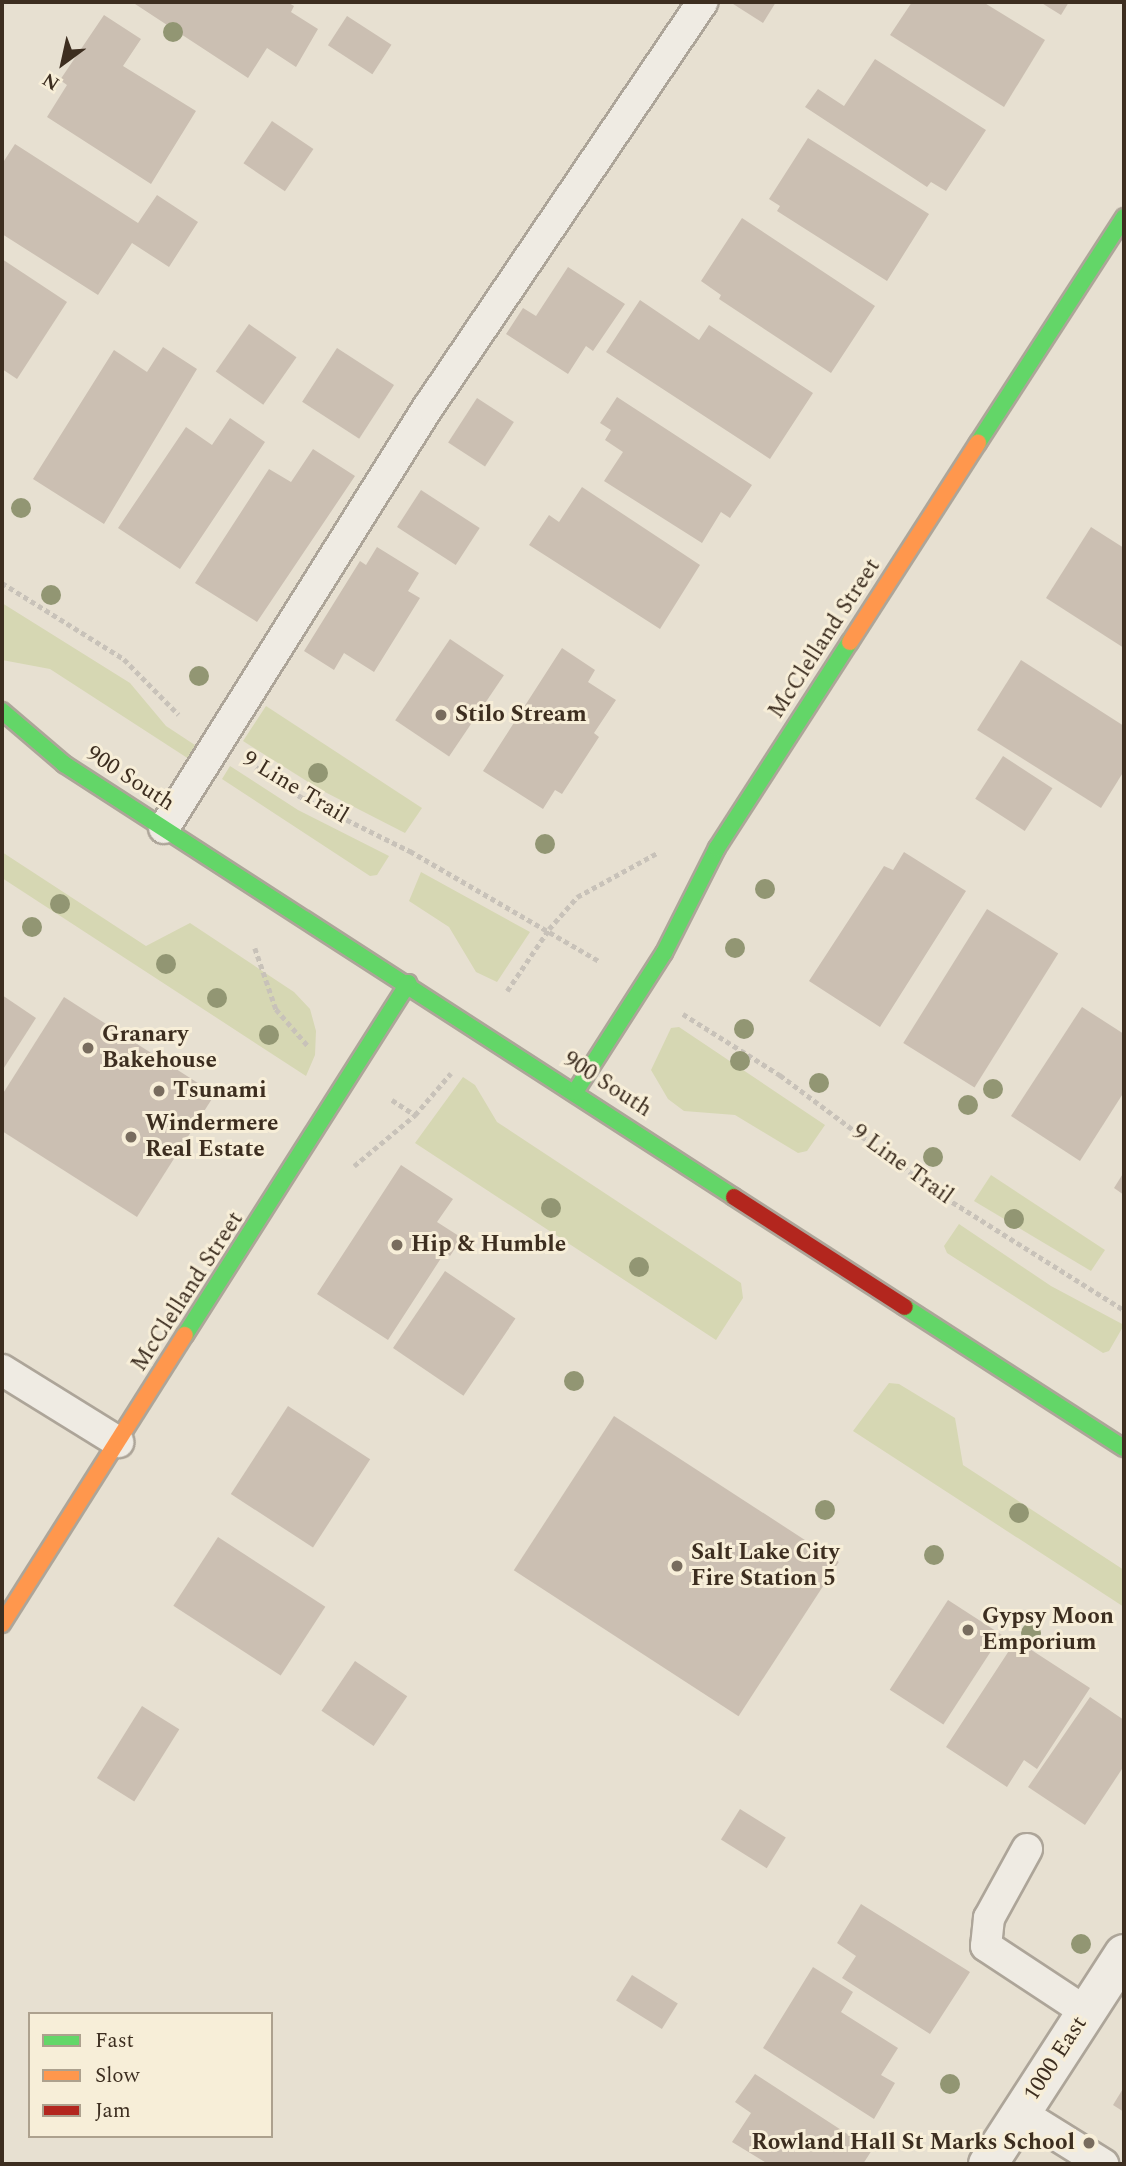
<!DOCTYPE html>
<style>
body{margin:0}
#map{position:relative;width:1126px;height:2166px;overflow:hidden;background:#e7e0d1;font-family:Spectral,serif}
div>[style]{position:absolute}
.green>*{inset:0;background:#d6d7b3}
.building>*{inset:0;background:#cbbfb2;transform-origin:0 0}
.path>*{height:4.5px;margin-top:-2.25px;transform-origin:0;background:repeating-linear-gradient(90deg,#c8c2b9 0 5px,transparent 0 8.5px)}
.roads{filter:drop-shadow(2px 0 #ada599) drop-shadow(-2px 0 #ada599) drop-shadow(0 2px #ada599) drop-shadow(0 -2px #ada599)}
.lane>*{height:30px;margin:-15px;padding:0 15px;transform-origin:15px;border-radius:15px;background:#efebe3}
.street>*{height:38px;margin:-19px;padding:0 19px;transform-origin:19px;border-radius:19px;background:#efebe3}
.fast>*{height:16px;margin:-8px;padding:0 8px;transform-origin:8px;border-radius:8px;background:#63d668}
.slow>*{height:16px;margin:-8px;padding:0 8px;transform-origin:8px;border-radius:8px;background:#ff974d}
.jam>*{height:16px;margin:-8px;padding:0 8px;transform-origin:8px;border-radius:8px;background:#b3261e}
.trees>*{width:20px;height:20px;margin:-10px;border-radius:50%;background:#929673}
.dots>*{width:19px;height:19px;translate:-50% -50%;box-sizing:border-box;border:4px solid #f7eed8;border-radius:50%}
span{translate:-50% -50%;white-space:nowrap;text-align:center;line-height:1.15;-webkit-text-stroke:6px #f7eed8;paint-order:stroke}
.street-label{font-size:23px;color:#3d2e20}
.poi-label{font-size:23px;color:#3d2e20;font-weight:700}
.left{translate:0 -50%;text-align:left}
.right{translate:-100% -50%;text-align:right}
.frame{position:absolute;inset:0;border:4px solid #3d2e20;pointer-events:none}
.legend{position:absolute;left:28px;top:2012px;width:245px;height:126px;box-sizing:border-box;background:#f7eed8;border:2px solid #ada18e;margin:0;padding:9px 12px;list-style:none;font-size:21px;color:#3d2e20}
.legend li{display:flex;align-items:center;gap:14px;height:35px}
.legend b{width:35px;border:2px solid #ada18e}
.north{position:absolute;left:28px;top:28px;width:70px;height:70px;-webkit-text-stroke:5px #f7eed8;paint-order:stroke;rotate:213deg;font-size:19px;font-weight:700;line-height:28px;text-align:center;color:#3d2e20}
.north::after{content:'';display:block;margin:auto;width:24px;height:32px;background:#3d2e20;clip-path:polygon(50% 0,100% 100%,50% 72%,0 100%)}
</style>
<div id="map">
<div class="green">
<i style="clip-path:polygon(2px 603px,130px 683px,166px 726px,201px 749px,192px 761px,50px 669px,2px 660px)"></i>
<i style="clip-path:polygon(266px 706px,422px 808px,405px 833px,321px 790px,243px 741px)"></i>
<i style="clip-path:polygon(230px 766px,298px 810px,389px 856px,377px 875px,370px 876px,222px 779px)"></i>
<i style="clip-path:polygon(2px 852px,146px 946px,190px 923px,294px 992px,310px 1009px,316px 1031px,315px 1055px,306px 1076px,2px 878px)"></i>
<i style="clip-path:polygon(421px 872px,530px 932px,497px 982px,476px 972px,449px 927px,409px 901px)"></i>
<i style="clip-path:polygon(679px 1027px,825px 1125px,807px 1151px,798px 1153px,735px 1115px,684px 1111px,668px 1099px,651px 1070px,671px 1028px)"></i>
<i style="clip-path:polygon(463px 1077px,475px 1085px,497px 1122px,741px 1283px,743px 1298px,716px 1340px,415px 1143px)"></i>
<i style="clip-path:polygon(991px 1175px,1105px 1250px,1091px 1271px,974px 1201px)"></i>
<i style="clip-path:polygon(959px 1224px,1051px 1286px,1124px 1325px,1109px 1351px,1103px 1353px,947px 1253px,944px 1246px)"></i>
<i style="clip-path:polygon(889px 1383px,899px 1384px,955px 1418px,963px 1465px,1124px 1570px,1124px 1607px,853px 1431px)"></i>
</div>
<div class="building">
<i style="clip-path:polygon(132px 2px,287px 2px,294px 6px,291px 12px,318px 29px,296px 67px,267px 48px,248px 78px)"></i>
<i style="clip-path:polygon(730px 2px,776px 2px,763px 23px)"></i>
<i style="clip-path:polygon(912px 2px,983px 2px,1045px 40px,1004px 107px,890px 35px)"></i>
<i style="clip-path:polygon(1040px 2px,1069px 2px,1061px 15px)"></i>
<i style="clip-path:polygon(104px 15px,141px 39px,123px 66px,196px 111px,151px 184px,47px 117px,67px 85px,60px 80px)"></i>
<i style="left:347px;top:16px;width:53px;height:35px;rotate:33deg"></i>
<i style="clip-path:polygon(875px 59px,986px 130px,946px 191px,931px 182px,927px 187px,805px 107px,818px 89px,844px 106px)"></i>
<i style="left:272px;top:121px;width:50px;height:51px;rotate:34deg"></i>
<i style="clip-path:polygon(808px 138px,929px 214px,887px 281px,777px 211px,780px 206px,769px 199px)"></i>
<i style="clip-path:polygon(15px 144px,138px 223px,157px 195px,198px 222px,169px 267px,132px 243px,98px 295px,2px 234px,2px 164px)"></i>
<i style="clip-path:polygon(742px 218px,875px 306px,831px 373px,719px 299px,721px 295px,701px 281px)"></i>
<i style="clip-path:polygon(2px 259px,67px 302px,17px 379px,2px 369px)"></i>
<i style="clip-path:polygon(568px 267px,625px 304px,593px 351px,586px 346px,568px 374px,506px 334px,523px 308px,536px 316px)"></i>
<i style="clip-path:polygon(640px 300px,699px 340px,709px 325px,813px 393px,770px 459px,606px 352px)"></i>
<i style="left:249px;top:324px;width:58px;height:58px;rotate:35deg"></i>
<i style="clip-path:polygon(163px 347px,197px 369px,104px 524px,33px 479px,114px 350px,147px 372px)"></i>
<i style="left:337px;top:348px;width:68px;height:64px;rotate:33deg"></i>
<i style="clip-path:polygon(617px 397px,752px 485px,730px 518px,721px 512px,702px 543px,604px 481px,623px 452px,605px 440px,611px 430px,600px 423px)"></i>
<i style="left:477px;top:398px;width:44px;height:53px;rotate:33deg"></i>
<i style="clip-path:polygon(230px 418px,265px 442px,180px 569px,118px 528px,186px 427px,212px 445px)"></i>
<i style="clip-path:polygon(313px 449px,355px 476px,257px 622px,195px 583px,269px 469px,291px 482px)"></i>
<i style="clip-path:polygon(582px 487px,700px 565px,660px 629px,529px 545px,549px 515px,559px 522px)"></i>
<i style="left:421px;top:490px;width:70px;height:44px;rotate:33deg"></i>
<i style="clip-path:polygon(1091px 527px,1124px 548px,1124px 648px,1046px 598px)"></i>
<i style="clip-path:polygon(377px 547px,419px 573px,408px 591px,420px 598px,374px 672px,344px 653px,334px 670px,304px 651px,360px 561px,366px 565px)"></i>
<i style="left:450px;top:639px;width:65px;height:98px;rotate:34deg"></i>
<i style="clip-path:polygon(562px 648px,595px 670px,588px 682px,616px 700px,594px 733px,599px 737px,562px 794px,555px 790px,543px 809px,483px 771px)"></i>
<i style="clip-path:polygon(1021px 660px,1124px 726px,1124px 771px,1101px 808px,977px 730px)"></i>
<i style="left:1003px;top:756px;width:59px;height:51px;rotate:33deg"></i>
<i style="clip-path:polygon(904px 852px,966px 891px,880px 1027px,809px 981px,884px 866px,893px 870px)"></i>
<i style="left:987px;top:909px;width:84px;height:158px;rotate:32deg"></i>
<i style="clip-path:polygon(2px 995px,36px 1018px,2px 1071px)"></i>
<i style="clip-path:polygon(64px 997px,215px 1094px,137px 1217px,2px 1131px,2px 1095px)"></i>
<i style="clip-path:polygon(1082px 1007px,1124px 1034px,1124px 1092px,1080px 1161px,1011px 1116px)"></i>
<i style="clip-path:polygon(401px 1165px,453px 1199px,437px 1222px,462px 1238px,450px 1256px,445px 1252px,388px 1340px,317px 1294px)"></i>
<i style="clip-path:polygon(1124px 1172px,1124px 1195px,1114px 1188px)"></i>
<i style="left:445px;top:1271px;width:85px;height:93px;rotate:34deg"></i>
<i style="left:288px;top:1406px;width:98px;height:105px;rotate:33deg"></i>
<i style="left:614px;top:1416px;width:268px;height:184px;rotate:33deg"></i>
<i style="left:218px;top:1537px;width:128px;height:82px;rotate:33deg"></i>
<i style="left:948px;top:1600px;width:64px;height:107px;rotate:33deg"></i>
<i style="clip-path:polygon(1016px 1640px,1090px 1688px,1037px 1769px,1024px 1760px,1007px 1787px,946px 1747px)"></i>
<i style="left:355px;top:1661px;width:63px;height:60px;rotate:34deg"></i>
<i style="clip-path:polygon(1090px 1697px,1124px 1720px,1124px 1766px,1085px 1825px,1028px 1787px)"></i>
<i style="left:142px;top:1706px;width:44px;height:85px;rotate:32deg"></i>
<i style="left:740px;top:1809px;width:54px;height:36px;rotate:32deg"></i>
<i style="clip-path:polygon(861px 1904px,970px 1972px,930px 2034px,842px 1978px,856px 1956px,837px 1943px)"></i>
<i style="clip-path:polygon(813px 1967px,853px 1992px,841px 2012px,898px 2048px,881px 2075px,895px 2083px,874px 2119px,763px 2048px)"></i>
<i style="left:632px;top:1975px;width:54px;height:30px;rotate:32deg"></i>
<i style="clip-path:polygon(755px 2074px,872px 2150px,863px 2164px,768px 2164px,732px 2142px,751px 2113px,735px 2102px)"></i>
<i style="clip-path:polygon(1124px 2087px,1124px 2112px,1113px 2105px)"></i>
</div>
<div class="path">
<i style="left:2px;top:583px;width:144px;rotate:31.9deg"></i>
<i style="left:124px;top:659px;width:78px;rotate:45.5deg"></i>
<i style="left:256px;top:767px;width:54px;rotate:33.7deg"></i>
<i style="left:301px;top:797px;width:122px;rotate:26.4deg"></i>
<i style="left:410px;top:851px;width:219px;rotate:30.2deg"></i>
<i style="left:255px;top:948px;width:65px;rotate:71deg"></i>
<i style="left:276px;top:1009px;width:49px;rotate:49.1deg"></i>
<i style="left:507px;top:991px;width:75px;rotate:-55.9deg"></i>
<i style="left:549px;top:929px;width:43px;rotate:-48.8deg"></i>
<i style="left:577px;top:897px;width:91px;rotate:-28.8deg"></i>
<i style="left:683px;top:1014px;width:115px;rotate:32.2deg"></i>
<i style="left:780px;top:1075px;width:197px;rotate:36.8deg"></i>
<i style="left:938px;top:1193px;width:220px;rotate:32.2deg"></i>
<i style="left:392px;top:1100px;width:27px;rotate:33deg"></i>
<i style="left:354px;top:1166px;width:80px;rotate:-39.9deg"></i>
<i style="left:415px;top:1115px;width:55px;rotate:-49.4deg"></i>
</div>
<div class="roads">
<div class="lane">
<i style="left:164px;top:828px;width:498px;rotate:-57.9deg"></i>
<i style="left:429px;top:406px;width:488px;rotate:-55.9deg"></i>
<i style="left:2px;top:1370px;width:137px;rotate:31.8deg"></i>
<i style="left:1027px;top:1849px;width:79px;rotate:118.8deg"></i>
<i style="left:989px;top:1918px;width:28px;rotate:96deg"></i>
<i style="left:986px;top:1946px;width:120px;rotate:33.4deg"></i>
<i style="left:1021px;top:2113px;width:97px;rotate:31.9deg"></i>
</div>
<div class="street">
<i style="left:988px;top:2164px;width:250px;rotate:-57.1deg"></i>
</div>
<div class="fast">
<i style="left:978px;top:443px;width:269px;rotate:-57.1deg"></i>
<i style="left:2px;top:711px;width:82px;rotate:40.5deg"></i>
<i style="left:64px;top:764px;width:798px;rotate:32.87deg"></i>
<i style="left:575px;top:1092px;width:165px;rotate:-57.4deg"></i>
<i style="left:664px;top:953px;width:118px;rotate:-63.2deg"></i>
<i style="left:717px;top:848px;width:245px;rotate:-57.2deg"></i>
<i style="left:905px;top:1307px;width:260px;rotate:32.8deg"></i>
<i style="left:185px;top:1335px;width:417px;rotate:-57.6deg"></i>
</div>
<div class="slow">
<i style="left:850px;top:642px;width:237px;rotate:-57.3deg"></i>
<i style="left:2px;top:1624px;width:342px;rotate:-57.7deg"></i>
</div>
<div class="jam">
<i style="left:734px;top:1197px;width:203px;rotate:32.8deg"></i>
</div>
</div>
<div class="trees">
<i style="left:173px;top:32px"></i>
<i style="left:21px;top:508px"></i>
<i style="left:51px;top:595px"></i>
<i style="left:199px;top:676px"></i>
<i style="left:318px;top:773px"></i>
<i style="left:545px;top:844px"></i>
<i style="left:765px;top:889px"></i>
<i style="left:60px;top:904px"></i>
<i style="left:32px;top:927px"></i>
<i style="left:735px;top:948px"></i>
<i style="left:166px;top:964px"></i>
<i style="left:217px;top:998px"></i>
<i style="left:744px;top:1029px"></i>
<i style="left:269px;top:1035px"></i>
<i style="left:740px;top:1061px"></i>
<i style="left:819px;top:1083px"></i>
<i style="left:993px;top:1089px"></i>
<i style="left:968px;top:1105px"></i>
<i style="left:933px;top:1157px"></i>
<i style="left:551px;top:1208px"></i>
<i style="left:1014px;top:1219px"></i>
<i style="left:639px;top:1267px"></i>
<i style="left:574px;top:1381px"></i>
<i style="left:825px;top:1510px"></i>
<i style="left:1019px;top:1513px"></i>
<i style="left:934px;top:1555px"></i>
<i style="left:1031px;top:1633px"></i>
<i style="left:1081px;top:1944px"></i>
<i style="left:950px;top:2084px"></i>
</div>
<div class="dots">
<i style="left:441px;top:715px;background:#786c5e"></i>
<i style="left:88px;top:1048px;background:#786c5e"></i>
<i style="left:159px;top:1091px;background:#786c5e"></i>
<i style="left:131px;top:1137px;background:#786c5e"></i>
<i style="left:397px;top:1245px;background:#786c5e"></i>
<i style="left:677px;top:1566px;background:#786c5e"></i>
<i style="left:968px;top:1630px;background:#786c5e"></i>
<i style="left:1089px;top:2143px;background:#786c5e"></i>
</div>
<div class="street-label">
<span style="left:825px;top:639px;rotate:-57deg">McClelland Street</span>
<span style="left:130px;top:779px;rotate:33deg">900 South</span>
<span style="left:295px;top:788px;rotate:31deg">9 Line Trail</span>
<span style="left:607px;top:1085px;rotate:33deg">900 South</span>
<span style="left:902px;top:1165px;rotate:36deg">9 Line Trail</span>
<span style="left:188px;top:1292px;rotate:-57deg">McClelland Street</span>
<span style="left:1056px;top:2059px;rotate:-57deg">1000 East</span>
</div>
<div class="poi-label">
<span class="left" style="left:455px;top:715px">Stilo Stream</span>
<span class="left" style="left:102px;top:1048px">Granary<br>Bakehouse</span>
<span class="left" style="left:173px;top:1091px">Tsunami</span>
<span class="left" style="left:145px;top:1137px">Windermere<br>Real Estate</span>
<span class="left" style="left:411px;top:1245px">Hip &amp; Humble</span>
<span class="left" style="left:691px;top:1566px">Salt Lake City<br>Fire Station 5</span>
<span class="left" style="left:982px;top:1630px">Gypsy Moon<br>Emporium</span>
<span class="right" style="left:1075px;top:2143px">Rowland Hall St Marks School</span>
</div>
<div class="frame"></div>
<ul class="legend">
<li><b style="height:9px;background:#63d668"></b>Fast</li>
<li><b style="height:9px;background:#ff974d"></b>Slow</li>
<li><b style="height:9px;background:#b3261e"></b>Jam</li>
</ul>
<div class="north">N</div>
</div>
